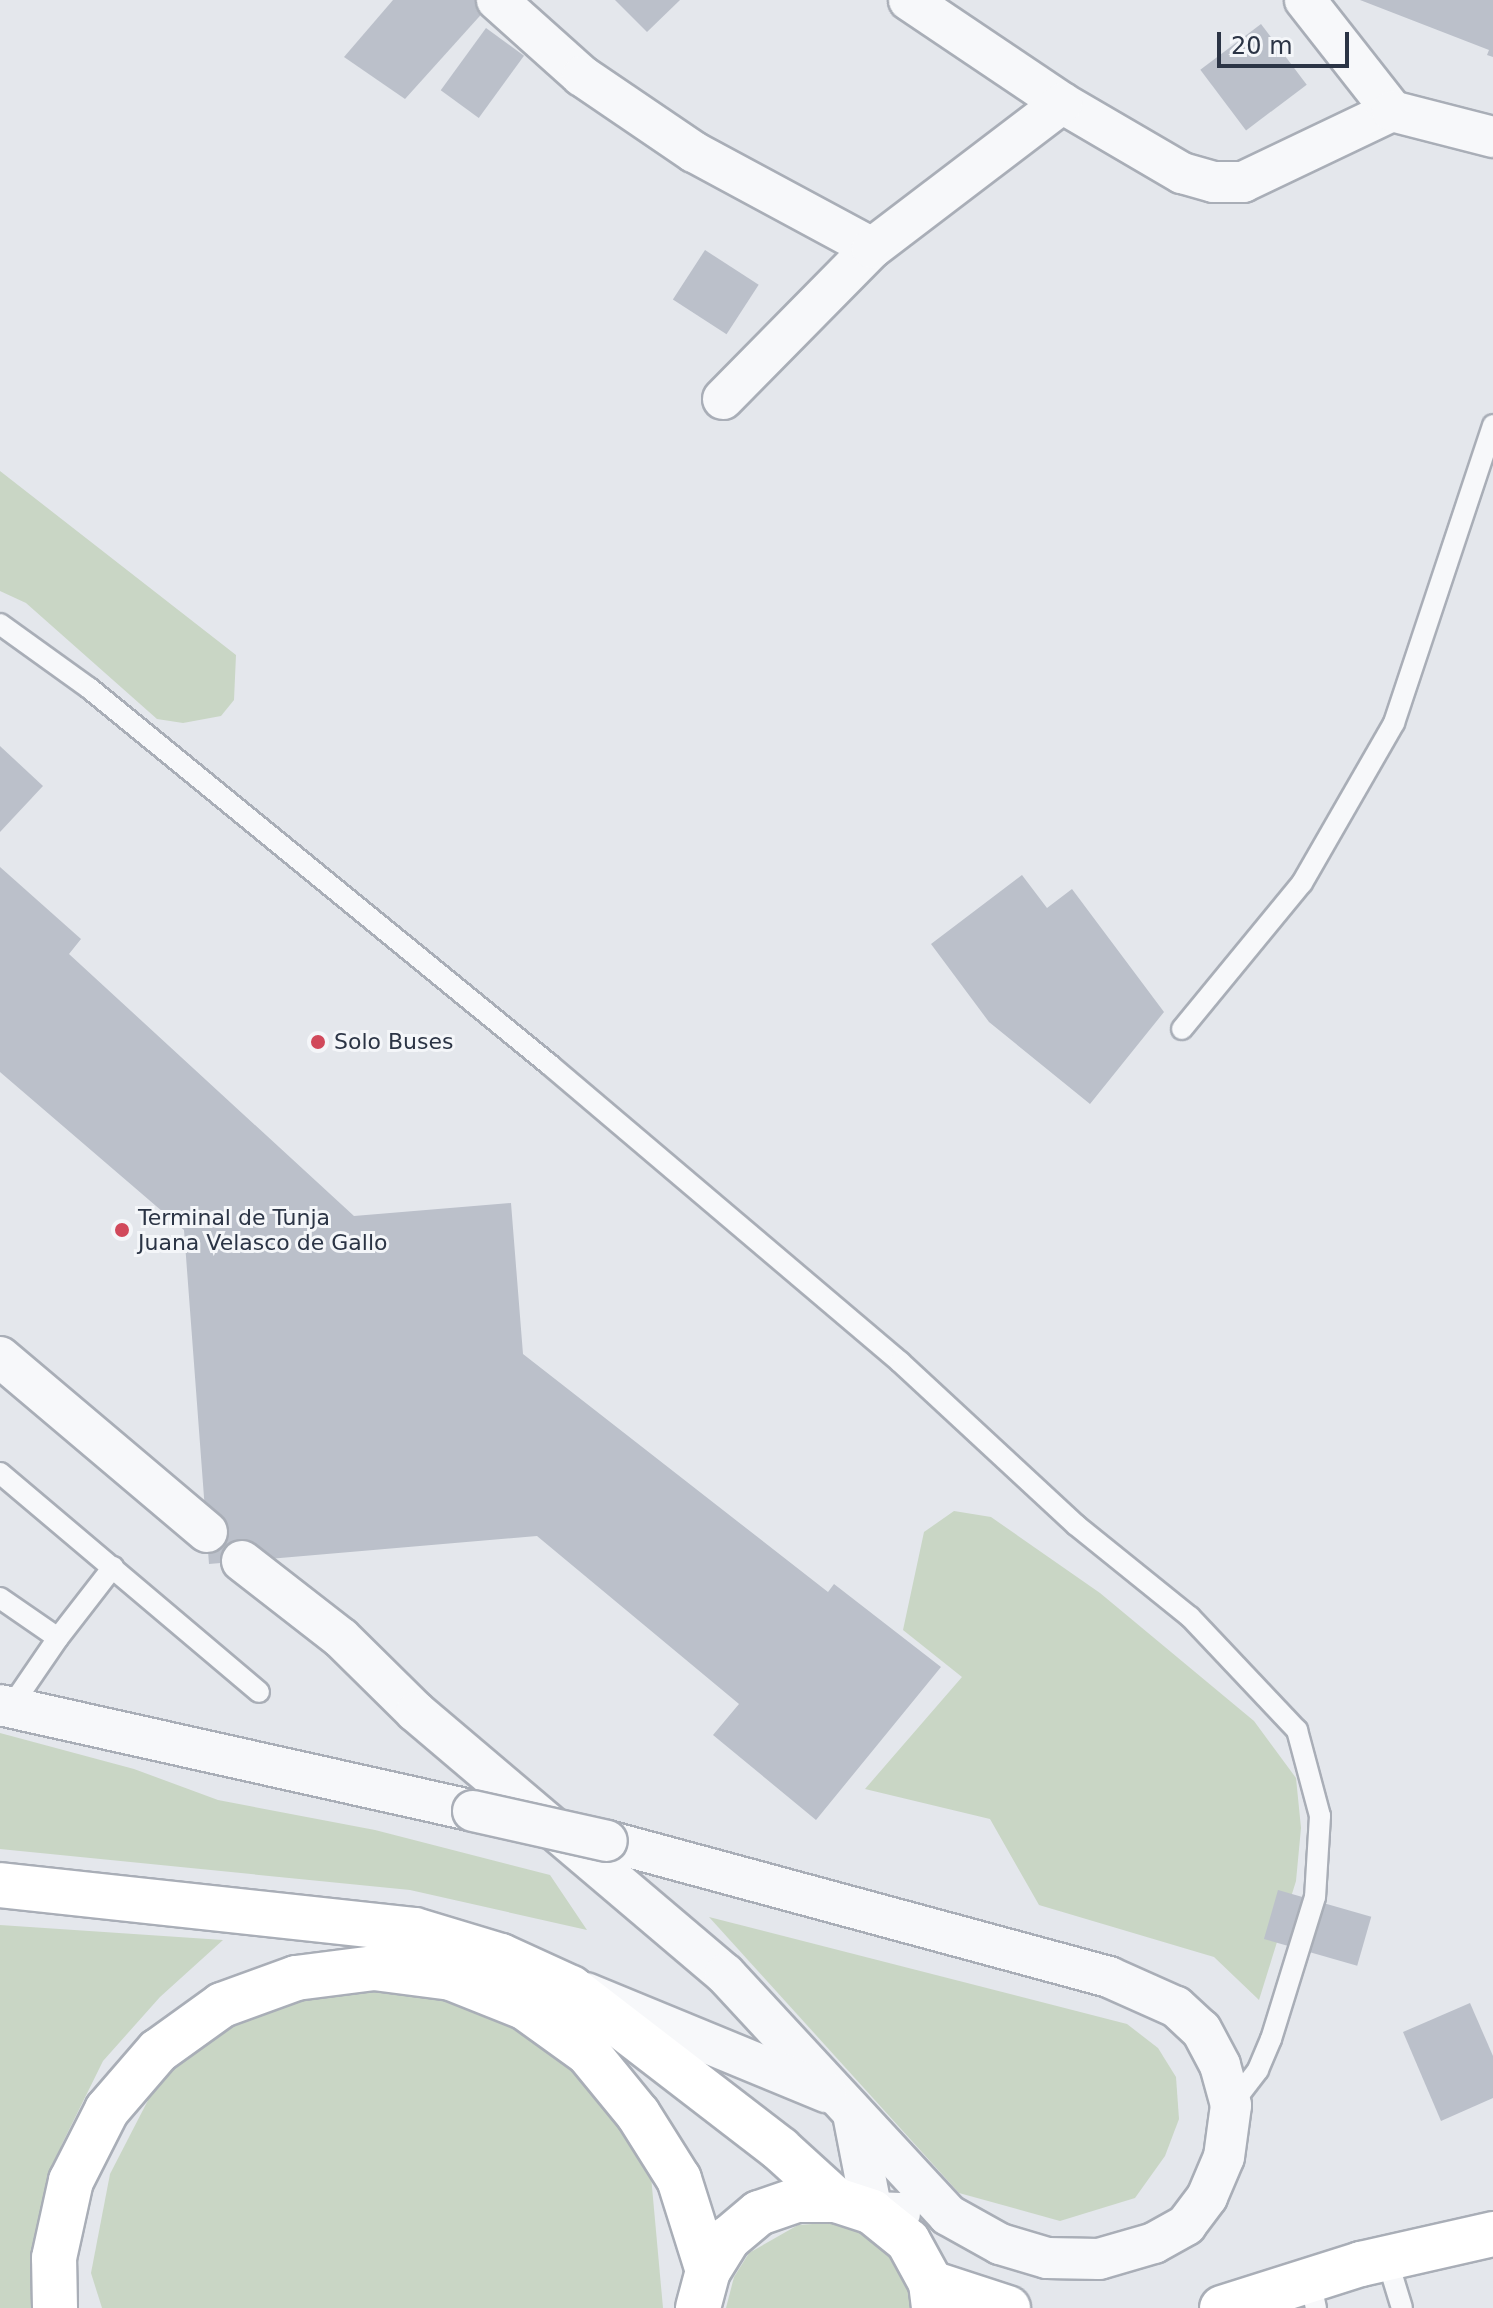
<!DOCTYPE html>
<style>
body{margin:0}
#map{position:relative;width:1493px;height:2308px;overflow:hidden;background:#e4e7ec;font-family:"DejaVu Sans",sans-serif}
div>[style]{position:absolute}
.green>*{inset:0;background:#c9d6c5}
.building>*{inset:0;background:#bbc0ca;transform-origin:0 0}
.roads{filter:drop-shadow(2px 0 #a9aeb7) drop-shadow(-2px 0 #a9aeb7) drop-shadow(0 2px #a9aeb7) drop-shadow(0 -2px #a9aeb7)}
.lane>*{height:20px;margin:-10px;padding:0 10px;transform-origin:10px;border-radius:10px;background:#f7f8fa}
.street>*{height:40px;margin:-20px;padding:0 20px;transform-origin:20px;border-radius:20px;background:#f7f8fa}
.primary>*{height:44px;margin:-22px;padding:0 22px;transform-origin:22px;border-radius:22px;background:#fff}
.highway>*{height:44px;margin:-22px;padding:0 22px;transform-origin:22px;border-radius:22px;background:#fff}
.bridges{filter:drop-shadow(2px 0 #a9aeb7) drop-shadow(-2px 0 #a9aeb7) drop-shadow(0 2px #a9aeb7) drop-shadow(0 -2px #a9aeb7)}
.street-bridge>*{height:40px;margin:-20px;padding:0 20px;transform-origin:20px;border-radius:20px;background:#f7f8fa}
.dots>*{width:22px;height:22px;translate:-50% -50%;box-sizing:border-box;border:4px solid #f4f6f9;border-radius:50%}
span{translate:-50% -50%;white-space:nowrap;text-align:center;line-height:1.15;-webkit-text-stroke:6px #f4f6f9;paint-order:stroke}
.poi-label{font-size:22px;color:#2b3445}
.left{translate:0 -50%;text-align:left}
.scale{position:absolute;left:1217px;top:32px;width:132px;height:36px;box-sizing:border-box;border:4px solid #2b3445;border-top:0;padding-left:10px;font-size:24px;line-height:28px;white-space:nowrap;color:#2b3445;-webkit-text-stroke:6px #f4f6f9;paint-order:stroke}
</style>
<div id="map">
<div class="green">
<i style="clip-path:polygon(0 471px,236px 655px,234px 700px,221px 716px,183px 723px,157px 719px,26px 603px,0 591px)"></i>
<i style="clip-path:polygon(954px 1511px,991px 1517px,1100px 1593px,1254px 1721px,1296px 1778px,1301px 1828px,1296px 1881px,1259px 2000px,1214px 1957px,1039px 1905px,990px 1819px,865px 1789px,962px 1677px,903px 1630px,924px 1532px)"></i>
<i style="clip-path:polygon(0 1733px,134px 1769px,218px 1800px,375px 1830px,550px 1875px,587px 1930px,410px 1890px,0 1849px)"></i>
<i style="clip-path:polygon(709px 1917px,1127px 2024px,1158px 2048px,1176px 2077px,1179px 2119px,1165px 2156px,1135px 2198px,1060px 2221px,959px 2193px)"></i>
<i style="clip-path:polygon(0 1925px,223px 1940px,160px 1997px,103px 2061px,62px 2144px,41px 2220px,48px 2308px,0 2308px)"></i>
<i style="clip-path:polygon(316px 1984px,447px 1987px,588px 2077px,650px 2165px,663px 2308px,102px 2308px,91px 2273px,110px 2174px,161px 2075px,241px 2009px)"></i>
<i style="clip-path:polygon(827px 2223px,854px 2228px,879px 2243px,898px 2263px,914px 2308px,726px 2308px,734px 2277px,749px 2253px,798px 2225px)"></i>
</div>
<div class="building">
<i style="clip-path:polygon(393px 0,476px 0,487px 8px,405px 99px,344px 57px)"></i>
<i style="clip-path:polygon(615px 0,680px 0,647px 32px)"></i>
<i style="clip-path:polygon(1360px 0,1493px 0,1493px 57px,1487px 55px,1489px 50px)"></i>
<i style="left:1261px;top:24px;width:76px;height:76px;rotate:53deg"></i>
<i style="left:486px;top:28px;width:47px;height:77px;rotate:36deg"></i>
<i style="left:705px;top:250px;width:64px;height:59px;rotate:33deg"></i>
<i style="clip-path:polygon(0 746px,43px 786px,0 832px)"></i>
<i style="clip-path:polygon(0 867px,81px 939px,69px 954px,354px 1216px,511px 1203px,523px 1354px,828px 1592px,834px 1584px,941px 1667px,816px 1820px,713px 1735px,739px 1704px,537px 1536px,209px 1564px,184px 1230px,0 1072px)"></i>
<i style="clip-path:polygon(1022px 875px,1047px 908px,1072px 889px,1164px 1012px,1090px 1104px,989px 1022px,931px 944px)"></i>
<i style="left:1278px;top:1890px;width:97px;height:51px;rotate:16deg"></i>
<i style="clip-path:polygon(1470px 2003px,1493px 2056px,1493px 2098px,1441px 2121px,1403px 2032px)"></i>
</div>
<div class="roads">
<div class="lane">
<i style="left:0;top:624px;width:110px;rotate:35.7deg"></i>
<i style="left:89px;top:688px;width:596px;rotate:39.28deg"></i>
<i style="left:550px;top:1065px;width:459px;rotate:40.3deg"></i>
<i style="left:900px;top:1362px;width:240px;rotate:42.8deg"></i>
<i style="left:1076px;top:1525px;width:146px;rotate:38.9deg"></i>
<i style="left:1190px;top:1617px;width:156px;rotate:46.6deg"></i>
<i style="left:1297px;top:1730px;width:89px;rotate:75deg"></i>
<i style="left:1320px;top:1816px;width:81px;rotate:93.5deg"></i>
<i style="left:1315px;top:1897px;width:149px;rotate:107.2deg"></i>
<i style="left:1271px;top:2039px;width:34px;rotate:113deg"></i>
<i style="left:1258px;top:2070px;width:44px;rotate:127.6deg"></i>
<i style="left:1182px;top:1029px;width:189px;rotate:-50.6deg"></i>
<i style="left:1302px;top:883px;width:185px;rotate:-60.1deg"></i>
<i style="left:1394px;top:723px;width:314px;rotate:-71.6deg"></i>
<i style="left:0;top:1473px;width:339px;rotate:40.2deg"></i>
<i style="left:0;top:1598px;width:70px;rotate:34.6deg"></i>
<i style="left:58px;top:1638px;width:85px;rotate:124.4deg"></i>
<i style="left:58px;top:1638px;width:90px;rotate:-52.2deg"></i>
<i style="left:1387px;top:2259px;width:51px;rotate:73deg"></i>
<i style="left:1310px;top:2280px;width:29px;rotate:78deg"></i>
</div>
<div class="street">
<i style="left:497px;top:0;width:114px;rotate:41.8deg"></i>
<i style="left:582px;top:76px;width:135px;rotate:34.2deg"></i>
<i style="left:694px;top:152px;width:202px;rotate:28.3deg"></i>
<i style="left:909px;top:0;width:184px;rotate:33.9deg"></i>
<i style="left:1062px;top:103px;width:139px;rotate:30.3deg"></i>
<i style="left:1182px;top:173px;width:33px;rotate:16deg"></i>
<i style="left:1214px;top:182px;width:29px"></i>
<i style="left:1243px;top:182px;width:165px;rotate:-25.5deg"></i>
<i style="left:1305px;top:0;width:141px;rotate:51.9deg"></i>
<i style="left:1392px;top:111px;width:104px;rotate:14.4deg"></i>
<i style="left:723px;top:399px;width:212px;rotate:-45.4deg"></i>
<i style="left:872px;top:248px;width:239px;rotate:-37.3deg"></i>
<i style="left:0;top:1357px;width:271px;rotate:40.2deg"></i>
<i style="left:242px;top:1561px;width:125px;rotate:37.9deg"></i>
<i style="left:341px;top:1638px;width:105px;rotate:44.6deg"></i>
<i style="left:416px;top:1712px;width:405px;rotate:40.3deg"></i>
<i style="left:725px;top:1974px;width:328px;rotate:47.2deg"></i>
<i style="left:948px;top:2215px;width:60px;rotate:29.1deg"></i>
<i style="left:1000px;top:2244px;width:49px;rotate:16.6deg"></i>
<i style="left:1047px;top:2258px;width:52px;rotate:1.1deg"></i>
<i style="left:1099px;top:2259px;width:57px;rotate:-16.2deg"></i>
<i style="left:1154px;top:2243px;width:37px;rotate:-29deg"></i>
<i style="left:1186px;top:2225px;width:35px;rotate:-53deg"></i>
<i style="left:1207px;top:2197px;width:43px;rotate:-67deg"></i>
<i style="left:1224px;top:2157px;width:52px;rotate:-82.3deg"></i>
<i style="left:1231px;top:2105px;width:41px;rotate:-105.4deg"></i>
<i style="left:1220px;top:2065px;width:40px;rotate:-118deg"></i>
<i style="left:1201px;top:2030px;width:34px;rotate:-137deg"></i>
<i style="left:1176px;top:2007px;width:73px;rotate:-155.9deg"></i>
<i style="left:1109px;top:1977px;width:520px;rotate:-164.84deg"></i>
<i style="left:0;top:1705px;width:485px;rotate:12.6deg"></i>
<i style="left:586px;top:1993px;width:260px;rotate:22.4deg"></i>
<i style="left:853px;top:2114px;width:100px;rotate:79deg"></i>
<i style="left:872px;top:2212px;width:28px;rotate:2deg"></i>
</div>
<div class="primary">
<i style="left:931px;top:2283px;width:81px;rotate:18deg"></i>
<i style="left:698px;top:2308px;width:38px;rotate:-75deg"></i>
<i style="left:708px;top:2271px;width:39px;rotate:-58deg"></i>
<i style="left:729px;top:2238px;width:39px;rotate:-40deg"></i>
<i style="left:759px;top:2213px;width:39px;rotate:-19deg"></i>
<i style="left:796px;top:2200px;width:40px"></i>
<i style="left:836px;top:2200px;width:38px;rotate:18deg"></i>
<i style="left:872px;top:2212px;width:46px;rotate:38.9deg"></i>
<i style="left:908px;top:2241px;width:48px;rotate:61.3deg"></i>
<i style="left:931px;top:2283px;width:25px;rotate:83deg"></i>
<i style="left:1222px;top:2308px;width:146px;rotate:-17.6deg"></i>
<i style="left:1361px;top:2264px;width:135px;rotate:-12.8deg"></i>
</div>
<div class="highway">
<i style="left:0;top:1885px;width:417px;rotate:6.2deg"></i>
<i style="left:415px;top:1930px;width:90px;rotate:16.8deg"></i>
<i style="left:501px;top:1956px;width:77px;rotate:24.6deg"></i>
<i style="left:571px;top:1988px;width:264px;rotate:37.6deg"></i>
<i style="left:780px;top:2149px;width:76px;rotate:42.3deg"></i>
<i style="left:55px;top:2308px;width:50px;rotate:-91.1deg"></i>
<i style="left:54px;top:2258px;width:79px;rotate:-77.6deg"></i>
<i style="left:71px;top:2181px;width:80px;rotate:-63.1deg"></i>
<i style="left:107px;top:2110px;width:78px;rotate:-49.2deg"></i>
<i style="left:158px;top:2051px;width:79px;rotate:-35.7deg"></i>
<i style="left:222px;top:2005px;width:79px;rotate:-20deg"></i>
<i style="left:296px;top:1978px;width:79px;rotate:-7.3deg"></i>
<i style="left:374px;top:1968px;width:78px;rotate:7.4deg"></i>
<i style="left:451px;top:1978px;width:79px;rotate:21.7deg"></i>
<i style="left:524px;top:2007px;width:79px;rotate:35.7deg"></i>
<i style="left:588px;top:2053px;width:79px;rotate:50.7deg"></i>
<i style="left:638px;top:2114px;width:77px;rotate:57.8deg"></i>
<i style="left:679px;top:2179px;width:96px;rotate:72.5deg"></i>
</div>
</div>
<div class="bridges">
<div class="street-bridge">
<i style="left:473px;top:1811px;width:137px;rotate:12.6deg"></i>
</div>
</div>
<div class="dots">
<i style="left:318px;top:1042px;background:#d1495b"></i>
<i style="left:122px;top:1230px;background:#d1495b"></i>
</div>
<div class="poi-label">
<span class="left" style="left:334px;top:1042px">Solo Buses</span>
<span class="left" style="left:138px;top:1230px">Terminal de Tunja<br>Juana Velasco de Gallo</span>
</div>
<div class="scale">20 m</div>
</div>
